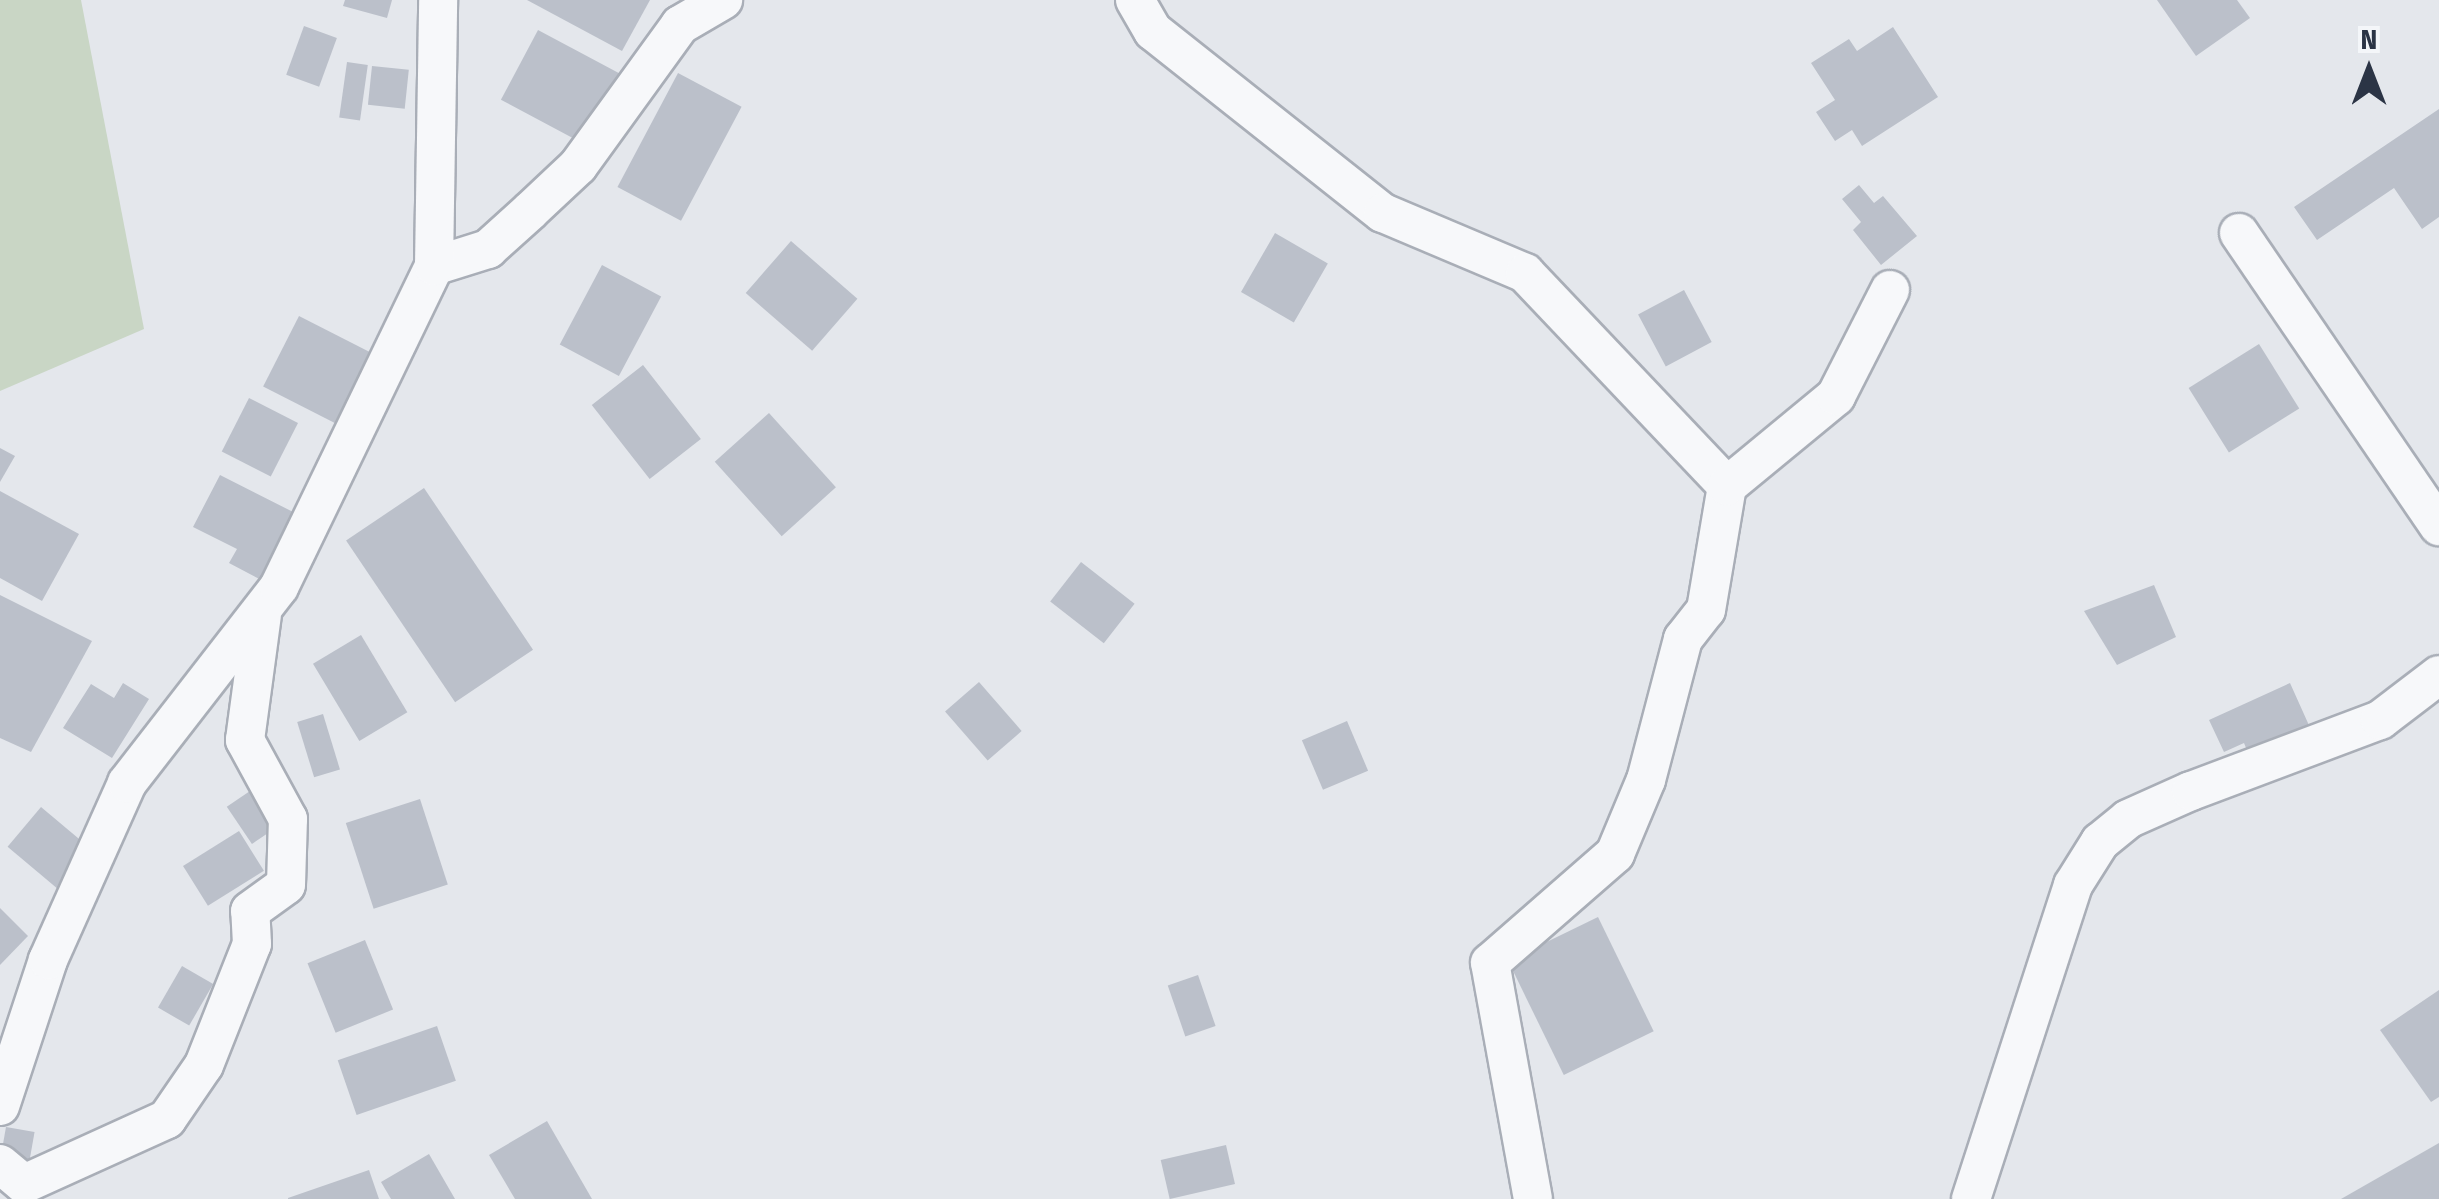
<!DOCTYPE html>
<style>
body{margin:0}
#map{position:relative;width:2439px;height:1199px;overflow:hidden;background:#e4e7ec;font-family:"Fira Sans Condensed",sans-serif}
div>[style]{position:absolute}
.green>*{inset:0;background:#c9d6c5}
.building>*{inset:0;background:#bbc0ca;transform-origin:0 0}
.roads{filter:drop-shadow(2px 0 #a9aeb7) drop-shadow(-2px 0 #a9aeb7) drop-shadow(0 2px #a9aeb7) drop-shadow(0 -2px #a9aeb7)}
.minor>*{height:38px;margin:-19px;padding:0 19px;transform-origin:19px;border-radius:19px;background:#f7f8fa}
span{translate:-50% -50%;white-space:nowrap;text-align:center;line-height:1.15;-webkit-text-stroke:8px #f4f6f9;paint-order:stroke}
.north{position:absolute;left:2319px;top:20px;width:100px;height:100px;-webkit-text-stroke:8px #f4f6f9;paint-order:stroke;rotate:0deg;font-size:28px;font-weight:700;line-height:40px;text-align:center;color:#2b3445}
.north::after{content:'';display:block;margin:auto;width:35px;height:45px;background:#2b3445;clip-path:polygon(50% 0,100% 100%,50% 72%,0 100%)}
</style>
<div id="map">
<div class="green">
<i style="clip-path:polygon(0 0,81px 0,144px 329px,0 391px)"></i>
</div>
<div class="building">
<i style="clip-path:polygon(345px 0,392px 0,387px 18px,343px 6px)"></i>
<i style="clip-path:polygon(527px 0,650px 0,622px 51px)"></i>
<i style="clip-path:polygon(2157px 0,2237px 0,2250px 18px,2196px 56px)"></i>
<i style="left:304px;top:26px;width:35px;height:52px;rotate:20deg"></i>
<i style="clip-path:polygon(1893px 27px,1938px 97px,1862px 146px,1852px 130px,1835px 141px,1816px 112px,1835px 100px,1811px 63px,1849px 39px,1857px 51px)"></i>
<i style="left:538px;top:30px;width:93px;height:79px;rotate:28deg"></i>
<i style="left:347px;top:62px;width:21px;height:56px;rotate:8deg"></i>
<i style="left:372px;top:66px;width:37px;height:39px;rotate:6deg"></i>
<i style="left:678px;top:73px;width:72px;height:129px;rotate:28deg"></i>
<i style="clip-path:polygon(2439px 109px,2439px 217px,2422px 229px,2394px 188px,2317px 240px,2294px 207px)"></i>
<i style="clip-path:polygon(1859px 185px,1874px 203px,1883px 196px,1917px 236px,1881px 265px,1853px 230px,1861px 222px,1842px 199px)"></i>
<i style="left:1275px;top:233px;width:61px;height:68px;rotate:30deg"></i>
<i style="left:791px;top:241px;width:88px;height:69px;rotate:41deg"></i>
<i style="left:602px;top:265px;width:67px;height:90px;rotate:28deg"></i>
<i style="left:1684px;top:290px;width:59px;height:52px;rotate:62deg"></i>
<i style="left:299px;top:316px;width:87px;height:79px;rotate:27deg"></i>
<i style="left:2259px;top:344px;width:76px;height:83px;rotate:58deg"></i>
<i style="left:643px;top:365px;width:94px;height:65px;rotate:52deg"></i>
<i style="left:249px;top:398px;width:55px;height:60px;rotate:27deg"></i>
<i style="left:769px;top:413px;width:100px;height:73px;rotate:48deg"></i>
<i style="clip-path:polygon(0 448px,15px 456px,0 482px)"></i>
<i style="clip-path:polygon(220px 475px,303px 517px,269px 584px,229px 563px,237px 549px,193px 527px)"></i>
<i style="left:424px;top:488px;width:195px;height:94px;rotate:56deg"></i>
<i style="clip-path:polygon(0 491px,79px 534px,42px 601px,0 578px)"></i>
<i style="left:1081px;top:562px;width:68px;height:50px;rotate:38deg"></i>
<i style="clip-path:polygon(2154px 585px,2176px 637px,2117px 665px,2084px 611px)"></i>
<i style="clip-path:polygon(0 595px,92px 641px,31px 752px,0 738px)"></i>
<i style="left:361px;top:635px;width:90px;height:56px;rotate:59deg"></i>
<i style="left:979px;top:682px;width:65px;height:45px;rotate:49deg"></i>
<i style="clip-path:polygon(123px 683px,149px 699px,112px 758px,63px 728px,91px 684px,114px 698px)"></i>
<i style="clip-path:polygon(2290px 683px,2312px 732px,2251px 760px,2244px 743px,2224px 752px,2209px 720px)"></i>
<i style="left:323px;top:714px;width:58px;height:27px;rotate:73deg"></i>
<i style="left:1347px;top:721px;width:54px;height:49px;rotate:67deg"></i>
<i style="left:250px;top:791px;width:45px;height:28px;rotate:56deg"></i>
<i style="left:420px;top:799px;width:90px;height:78px;rotate:72deg"></i>
<i style="left:41px;top:807px;width:70px;height:52px;rotate:40deg"></i>
<i style="left:239px;top:831px;width:47px;height:66px;rotate:58deg"></i>
<i style="clip-path:polygon(0 908px,28px 936px,0 965px)"></i>
<i style="left:1598px;top:917px;width:127px;height:100px;rotate:64deg"></i>
<i style="left:365px;top:940px;width:75px;height:62px;rotate:68deg"></i>
<i style="left:182px;top:966px;width:36px;height:48px;rotate:30deg"></i>
<i style="left:1198px;top:975px;width:54px;height:32px;rotate:71deg"></i>
<i style="clip-path:polygon(2439px 990px,2439px 1097px,2431px 1102px,2380px 1030px)"></i>
<i style="left:437px;top:1026px;width:58px;height:105px;rotate:71deg"></i>
<i style="clip-path:polygon(547px 1121px,592px 1199px,515px 1199px,489px 1155px)"></i>
<i style="left:6px;top:1127px;width:29px;height:32px;rotate:10deg"></i>
<i style="clip-path:polygon(2439px 1143px,2439px 1199px,2341px 1199px)"></i>
<i style="left:1226px;top:1145px;width:40px;height:67px;rotate:77deg"></i>
<i style="clip-path:polygon(429px 1154px,455px 1199px,391px 1199px,381px 1182px)"></i>
<i style="clip-path:polygon(369px 1170px,379px 1199px,288px 1199px,288px 1198px)"></i>
</div>
<div class="roads">
<div class="minor">
<i style="left:1135px;top:0;width:36px;rotate:60deg"></i>
<i style="left:1153px;top:31px;width:293px;rotate:38.4deg"></i>
<i style="left:1383px;top:213px;width:154px;rotate:22.9deg"></i>
<i style="left:1525px;top:273px;width:294px;rotate:46.5deg"></i>
<i style="left:2239px;top:233px;width:355px;rotate:55.7deg"></i>
<i style="left:434px;top:266px;width:57px;rotate:-17.5deg"></i>
<i style="left:488px;top:249px;width:57px;rotate:-42.1deg"></i>
<i style="left:530px;top:211px;width:66px;rotate:-43.2deg"></i>
<i style="left:578px;top:166px;width:174px;rotate:-54.1deg"></i>
<i style="left:680px;top:25px;width:50px;rotate:-30.2deg"></i>
<i style="left:0;top:1106px;width:154px;rotate:-71.8deg"></i>
<i style="left:48px;top:960px;width:194px;rotate:-65.9deg"></i>
<i style="left:127px;top:783px;width:248px;rotate:-52.2deg"></i>
<i style="left:279px;top:587px;width:356px;rotate:-64.2deg"></i>
<i style="left:434px;top:266px;width:266px;rotate:-89.1deg"></i>
<i style="left:0;top:1164px;width:31px;rotate:40deg"></i>
<i style="left:24px;top:1184px;width:157px;rotate:-24.4deg"></i>
<i style="left:167px;top:1119px;width:65px;rotate:-55.6deg"></i>
<i style="left:204px;top:1065px;width:130px;rotate:-68.4deg"></i>
<i style="left:252px;top:944px;width:33px;rotate:-93deg"></i>
<i style="left:250px;top:911px;width:44px;rotate:-35.8deg"></i>
<i style="left:286px;top:885px;width:66px;rotate:-88.3deg"></i>
<i style="left:288px;top:819px;width:90px;rotate:-118.6deg"></i>
<i style="left:245px;top:740px;width:126px;rotate:-82.3deg"></i>
<i style="left:1533px;top:1199px;width:240px;rotate:-100.3deg"></i>
<i style="left:1490px;top:963px;width:166px;rotate:-41.1deg"></i>
<i style="left:1615px;top:854px;width:80px;rotate:-67.3deg"></i>
<i style="left:1646px;top:780px;width:146px;rotate:-75.3deg"></i>
<i style="left:1683px;top:639px;width:37px;rotate:-52deg"></i>
<i style="left:1706px;top:610px;width:126px;rotate:-80.4deg"></i>
<i style="left:1727px;top:486px;width:141px;rotate:-39.5deg"></i>
<i style="left:1836px;top:396px;width:119px;rotate:-63deg"></i>
<i style="left:1971px;top:1199px;width:330px;rotate:-72deg"></i>
<i style="left:2073px;top:885px;width:51px;rotate:-57.9deg"></i>
<i style="left:2100px;top:842px;width:36px;rotate:-39deg"></i>
<i style="left:2128px;top:819px;width:69px;rotate:-24deg"></i>
<i style="left:2191px;top:791px;width:202px;rotate:-20.6deg"></i>
<i style="left:2380px;top:720px;width:74px;rotate:-37.3deg"></i>
</div>
</div>
<div class="north">N</div>
</div>
